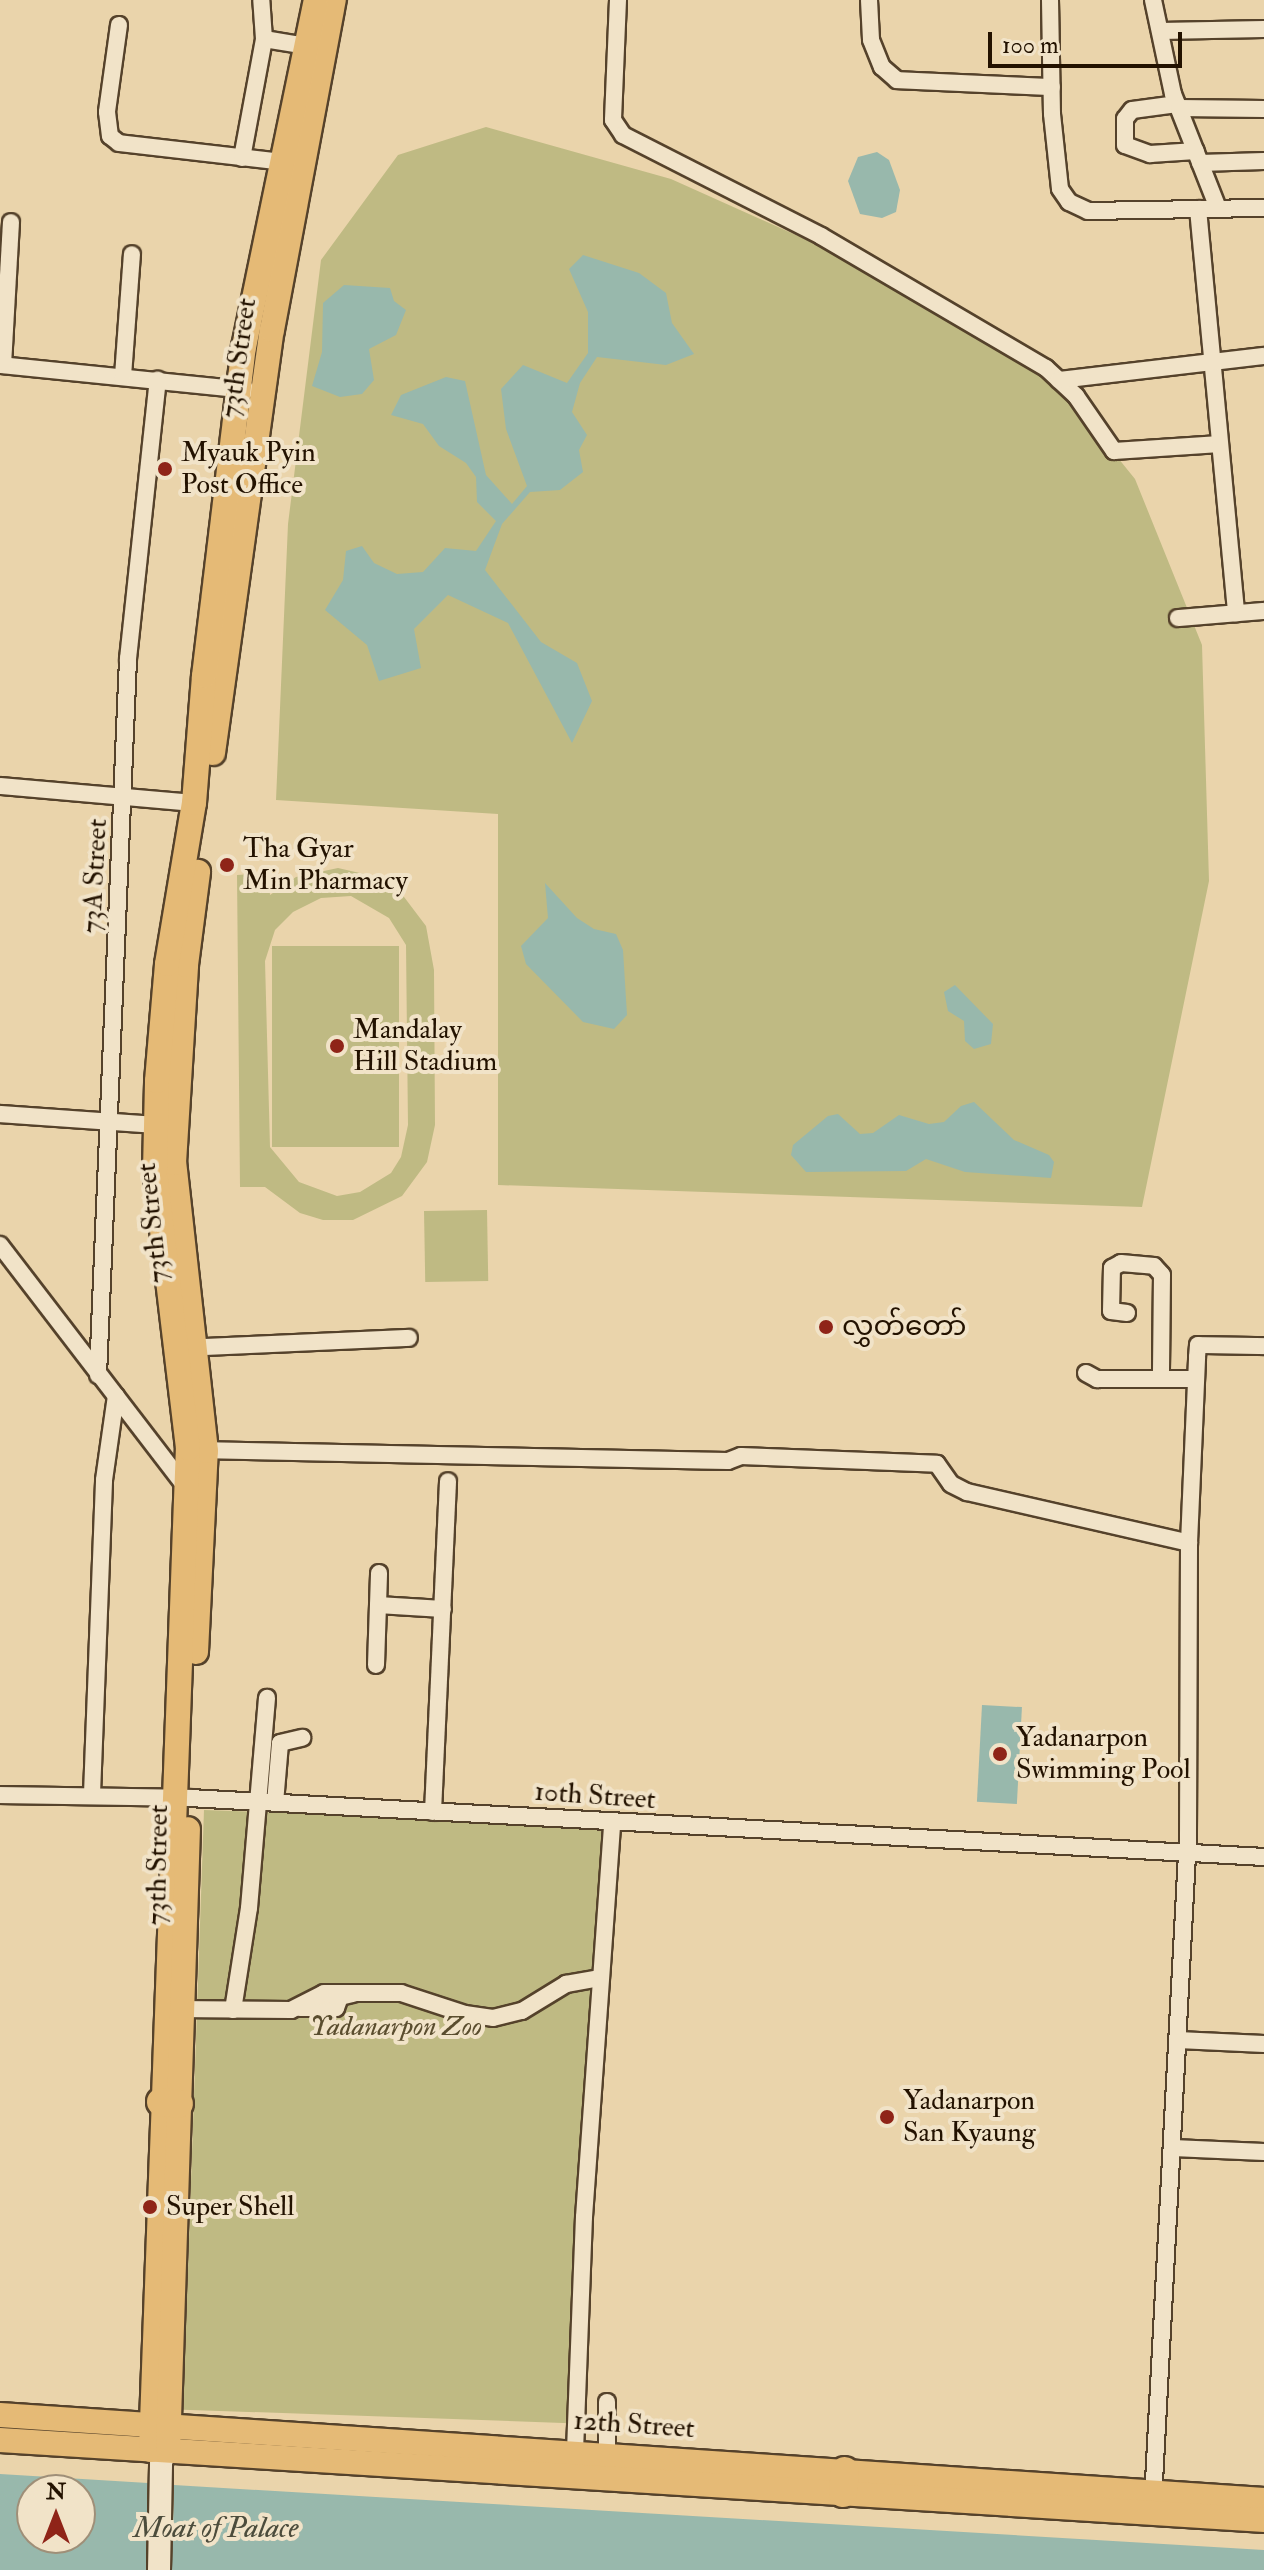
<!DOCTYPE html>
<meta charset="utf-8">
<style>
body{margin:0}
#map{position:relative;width:1264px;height:2570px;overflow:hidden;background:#ead4ab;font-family:"IM FELL Double Pica","Noto Sans Myanmar",serif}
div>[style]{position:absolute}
.green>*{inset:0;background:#bfba83;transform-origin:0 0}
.water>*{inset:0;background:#98b8ac;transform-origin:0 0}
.roads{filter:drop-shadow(2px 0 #55422b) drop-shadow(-2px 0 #55422b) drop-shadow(0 2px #55422b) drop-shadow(0 -2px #55422b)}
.street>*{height:16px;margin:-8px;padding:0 8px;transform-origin:8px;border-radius:8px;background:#f1e3c8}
.secondary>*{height:22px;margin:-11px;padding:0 11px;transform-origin:11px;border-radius:11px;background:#f1e3c8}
.primary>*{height:24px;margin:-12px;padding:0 12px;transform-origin:12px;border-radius:12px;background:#e5ba76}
.highway>*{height:28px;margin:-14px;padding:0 14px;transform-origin:14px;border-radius:14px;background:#e5ba76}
.dots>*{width:22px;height:22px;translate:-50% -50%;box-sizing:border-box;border:4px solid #f1e3c8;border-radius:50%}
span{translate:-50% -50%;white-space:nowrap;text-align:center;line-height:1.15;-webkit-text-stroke:8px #f1e3c8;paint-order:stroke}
.street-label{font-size:28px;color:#231200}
.poi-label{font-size:28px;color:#231200}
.left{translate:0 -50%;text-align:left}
.park-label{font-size:28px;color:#5a4d2e;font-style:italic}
.water-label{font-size:30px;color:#4c4c3c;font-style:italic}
.north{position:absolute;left:16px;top:2474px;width:80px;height:80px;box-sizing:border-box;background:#f1e3c8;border:2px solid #9f8f78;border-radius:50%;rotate:0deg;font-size:22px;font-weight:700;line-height:32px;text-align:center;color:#231200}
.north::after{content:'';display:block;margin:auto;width:28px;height:36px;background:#8f2418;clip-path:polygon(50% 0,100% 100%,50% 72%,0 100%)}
.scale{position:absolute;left:988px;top:32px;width:194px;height:36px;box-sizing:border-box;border:4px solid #231200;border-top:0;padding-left:10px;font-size:24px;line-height:28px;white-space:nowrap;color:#231200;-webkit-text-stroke:6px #f1e3c8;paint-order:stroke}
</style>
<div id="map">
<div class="green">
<i style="clip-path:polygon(486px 127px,671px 179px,867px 267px,1046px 369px,1135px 479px,1202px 645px,1209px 881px,1142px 1207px,498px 1185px,498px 814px,276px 800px,288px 524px,321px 260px,398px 155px)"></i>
<i style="clip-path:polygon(evenodd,338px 868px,377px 877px,398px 889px,426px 926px,434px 970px,435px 1125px,427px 1162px,402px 1196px,353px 1220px,323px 1220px,300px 1213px,265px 1187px,240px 1187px,237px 875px,268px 873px,270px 895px,296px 877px,338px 868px,351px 896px,389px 918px,406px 945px,408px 1125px,401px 1157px,391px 1173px,360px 1192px,337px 1196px,299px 1182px,270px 1147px,265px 961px,275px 930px,293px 912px,321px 898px,351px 896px)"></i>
<i style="left:272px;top:946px;width:127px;height:201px"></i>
<i style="left:487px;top:1210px;width:71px;height:63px;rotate:89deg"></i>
<i style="left:204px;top:1810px;width:401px;height:600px;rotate:2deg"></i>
</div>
<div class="water">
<i style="clip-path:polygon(877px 152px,889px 160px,900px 190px,896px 212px,882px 218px,860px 214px,848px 181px,858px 157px)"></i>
<i style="clip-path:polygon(583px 255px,639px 273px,666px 293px,672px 323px,694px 354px,666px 365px,597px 357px,580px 383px,572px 412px,587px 435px,579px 450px,583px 472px,560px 490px,530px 492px,502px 524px,485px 570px,541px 642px,577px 663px,592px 701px,572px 743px,508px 623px,448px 595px,414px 629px,421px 668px,379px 681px,367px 645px,325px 610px,343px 580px,346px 551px,362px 546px,374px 563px,397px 574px,423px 572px,445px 548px,476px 551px,496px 521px,477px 502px,476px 477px,466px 463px,439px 446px,423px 424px,391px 415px,401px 395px,446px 377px,465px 381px,486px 475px,512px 504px,527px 486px,506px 429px,501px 389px,523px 365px,567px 383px,588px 353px,588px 312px,569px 269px)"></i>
<i style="clip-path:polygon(344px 285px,390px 288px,394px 301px,406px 310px,396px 335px,369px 349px,374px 380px,362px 394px,340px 397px,312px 386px,322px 352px,323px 303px)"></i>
<i style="clip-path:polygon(545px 883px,577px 918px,594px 929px,616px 934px,623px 950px,627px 1015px,614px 1029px,583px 1022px,526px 964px,521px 946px,548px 918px)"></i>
<i style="clip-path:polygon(955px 985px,993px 1024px,991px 1044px,974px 1049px,965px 1041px,964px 1021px,948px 1011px,944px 992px)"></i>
<i style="clip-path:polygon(974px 1102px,1014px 1140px,1049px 1155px,1054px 1162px,1051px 1178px,965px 1172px,926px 1159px,906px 1171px,806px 1172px,791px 1155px,793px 1145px,828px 1116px,838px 1114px,860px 1134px,873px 1133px,899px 1115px,929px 1124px,944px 1122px,961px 1106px)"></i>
<i style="left:982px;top:1705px;width:40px;height:97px;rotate:3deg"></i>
<i style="clip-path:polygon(evenodd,0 2474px,148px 2483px,147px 2528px,173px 2528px,174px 2485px,1264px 2550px,1264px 2570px,0 2570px,0 2474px,32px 2490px,80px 2490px,80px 2538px,32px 2538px,32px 2490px)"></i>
</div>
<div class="roads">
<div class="street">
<i style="left:618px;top:0;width:120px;rotate:92.4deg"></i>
<i style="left:613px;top:120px;width:18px;rotate:56deg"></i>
<i style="left:623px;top:135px;width:222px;rotate:27deg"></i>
<i style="left:821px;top:236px;width:261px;rotate:30.4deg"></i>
<i style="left:1046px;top:368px;width:41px;rotate:43deg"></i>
<i style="left:1076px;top:396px;width:67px;rotate:55.4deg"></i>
<i style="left:1114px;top:451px;width:106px;rotate:-3.8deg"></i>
<i style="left:869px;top:0;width:40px;rotate:87.1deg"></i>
<i style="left:871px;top:40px;width:29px;rotate:68deg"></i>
<i style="left:882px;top:67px;width:20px;rotate:41deg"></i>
<i style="left:897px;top:80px;width:155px;rotate:2.6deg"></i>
<i style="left:1050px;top:0;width:114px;rotate:89deg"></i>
<i style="left:1052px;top:114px;width:75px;rotate:83.9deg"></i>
<i style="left:1060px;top:189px;width:16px;rotate:55deg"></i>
<i style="left:1069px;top:202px;width:21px;rotate:25deg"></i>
<i style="left:1088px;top:211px;width:176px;rotate:-1deg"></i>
<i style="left:1153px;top:0;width:96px;rotate:78deg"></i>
<i style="left:1173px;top:94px;width:123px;rotate:68.5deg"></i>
<i style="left:119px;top:25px;width:88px;rotate:97.9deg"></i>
<i style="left:107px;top:112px;width:24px;rotate:83deg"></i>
<i style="left:110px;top:136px;width:11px;rotate:38deg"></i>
<i style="left:119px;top:143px;width:165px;rotate:6.6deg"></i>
<i style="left:1160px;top:31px;width:104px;rotate:-1.1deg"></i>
<i style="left:264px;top:39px;width:44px;rotate:9.2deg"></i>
<i style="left:1177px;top:104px;width:45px;rotate:172.4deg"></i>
<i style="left:1132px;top:110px;width:11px;rotate:128deg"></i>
<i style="left:1125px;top:119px;width:26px;rotate:90deg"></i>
<i style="left:1125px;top:145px;width:27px;rotate:20deg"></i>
<i style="left:1150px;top:154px;width:46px;rotate:-3.7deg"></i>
<i style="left:1179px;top:108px;width:85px;rotate:0.7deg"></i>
<i style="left:242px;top:158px;width:121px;rotate:-79.5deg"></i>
<i style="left:264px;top:39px;width:39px;rotate:-94deg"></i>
<i style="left:1200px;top:163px;width:64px;rotate:-1.8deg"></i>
<i style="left:1198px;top:209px;width:406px;rotate:84.6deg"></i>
<i style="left:0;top:365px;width:248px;rotate:5.8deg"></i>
<i style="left:3px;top:365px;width:143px;rotate:-86.8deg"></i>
<i style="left:123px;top:376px;width:122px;rotate:-85.8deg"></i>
<i style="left:1059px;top:380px;width:206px;rotate:-6.7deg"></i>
<i style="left:1178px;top:618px;width:86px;rotate:-4.7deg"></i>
<i style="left:0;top:786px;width:195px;rotate:5deg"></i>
<i style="left:0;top:1114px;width:156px;rotate:4deg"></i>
<i style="left:0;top:1245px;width:312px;rotate:52.5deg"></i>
<i style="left:1127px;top:1313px;width:16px;rotate:-173deg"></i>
<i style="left:1111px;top:1311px;width:43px;rotate:-88.7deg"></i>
<i style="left:1112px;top:1268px;width:10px;rotate:-29deg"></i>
<i style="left:1121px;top:1263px;width:33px;rotate:5deg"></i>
<i style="left:1154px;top:1266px;width:12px;rotate:48deg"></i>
<i style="left:1162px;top:1275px;width:102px;rotate:90.6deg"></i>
<i style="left:185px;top:1348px;width:224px;rotate:-2.6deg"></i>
<i style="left:1086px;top:1373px;width:13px;rotate:29deg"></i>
<i style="left:1097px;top:1379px;width:99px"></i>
<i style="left:98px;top:1375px;width:717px;rotate:-87.6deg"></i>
<i style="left:128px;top:659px;width:281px;rotate:-83.9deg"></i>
<i style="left:198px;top:1450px;width:530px;rotate:1.19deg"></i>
<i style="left:728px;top:1461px;width:14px;rotate:-21deg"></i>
<i style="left:741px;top:1456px;width:196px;rotate:2.3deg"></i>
<i style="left:937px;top:1464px;width:24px;rotate:55deg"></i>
<i style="left:951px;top:1484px;width:18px;rotate:27deg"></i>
<i style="left:967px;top:1492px;width:228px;rotate:12.9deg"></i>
<i style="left:378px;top:1605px;width:65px;rotate:3.5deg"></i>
<i style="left:376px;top:1665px;width:92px;rotate:-88.1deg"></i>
<i style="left:92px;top:1794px;width:314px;rotate:-87.8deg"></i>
<i style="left:104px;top:1480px;width:85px;rotate:-81.9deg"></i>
<i style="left:0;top:1795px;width:189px;rotate:0.9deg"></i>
<i style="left:189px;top:1798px;width:1077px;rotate:3.14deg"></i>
<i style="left:275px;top:1803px;width:60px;rotate:-85.2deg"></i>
<i style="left:280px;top:1743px;width:23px;rotate:-13deg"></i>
<i style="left:433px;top:1812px;width:331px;rotate:-87.4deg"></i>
<i style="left:300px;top:2008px;width:36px"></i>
<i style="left:336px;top:2008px;width:12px;rotate:-70deg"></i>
<i style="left:340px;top:1997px;width:13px;rotate:-13deg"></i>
<i style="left:175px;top:2009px;width:116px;rotate:0.5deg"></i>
<i style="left:291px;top:2010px;width:37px;rotate:-27deg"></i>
<i style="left:324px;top:1993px;width:77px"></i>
<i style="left:401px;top:1993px;width:67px;rotate:18.2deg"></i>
<i style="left:465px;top:2014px;width:28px;rotate:8deg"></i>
<i style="left:493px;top:2018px;width:30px;rotate:-14deg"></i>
<i style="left:522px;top:2011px;width:52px;rotate:-31.5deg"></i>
<i style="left:566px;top:1984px;width:35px;rotate:-10deg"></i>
<i style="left:233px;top:2010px;width:103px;rotate:-81.1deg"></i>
<i style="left:249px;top:1908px;width:211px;rotate:-85.1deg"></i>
<i style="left:1178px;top:2040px;width:86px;rotate:2.7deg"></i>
<i style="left:1173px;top:2148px;width:91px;rotate:2.5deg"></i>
<i style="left:575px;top:2451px;width:234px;rotate:-87.8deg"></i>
<i style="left:584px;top:2217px;width:395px;rotate:-85.9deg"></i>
<i style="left:607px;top:2453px;width:51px;rotate:-90deg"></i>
<i style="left:1153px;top:2501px;width:667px;rotate:-86.99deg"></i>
<i style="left:1188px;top:1835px;width:292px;rotate:-89.8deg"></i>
<i style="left:1189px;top:1543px;width:186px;rotate:-87.5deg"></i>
<i style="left:1197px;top:1357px;width:12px;rotate:-85deg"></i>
<i style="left:1198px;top:1345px;width:66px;rotate:0.9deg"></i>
</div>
<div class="secondary">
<i style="left:159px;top:2570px;width:109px;rotate:-88.9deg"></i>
<i style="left:161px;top:2461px;width:13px;rotate:-58deg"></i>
</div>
<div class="primary">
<i style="left:213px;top:753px;width:427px;rotate:-82.1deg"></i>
<i style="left:272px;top:330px;width:336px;rotate:-79.4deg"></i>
<i style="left:196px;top:1652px;width:201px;rotate:-87.2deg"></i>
<i style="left:206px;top:1451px;width:290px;rotate:-96.3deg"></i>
<i style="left:174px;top:1163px;width:198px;rotate:-86.5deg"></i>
<i style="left:186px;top:965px;width:94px;rotate:-82.6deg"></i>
<i style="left:0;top:2415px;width:1267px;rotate:3.85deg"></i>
<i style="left:0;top:2440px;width:1267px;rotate:3.62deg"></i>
<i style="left:151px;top:2450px;width:1003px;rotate:-87.89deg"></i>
<i style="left:188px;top:1448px;width:279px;rotate:-96.8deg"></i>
<i style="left:155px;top:1171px;width:90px;rotate:-88.7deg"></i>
<i style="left:157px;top:1081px;width:117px;rotate:-85.1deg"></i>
<i style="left:167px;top:964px;width:163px;rotate:-80.5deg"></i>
<i style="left:194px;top:803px;width:127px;rotate:-85.5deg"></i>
<i style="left:204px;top:676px;width:331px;rotate:-83.1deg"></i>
<i style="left:244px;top:347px;width:354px;rotate:-78.3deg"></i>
<i style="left:168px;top:2450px;width:621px;rotate:-88.16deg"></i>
</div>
<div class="highway">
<i style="left:161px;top:2102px;width:18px;rotate:6deg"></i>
<i style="left:843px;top:2493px;width:22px;rotate:-85deg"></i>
</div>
</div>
<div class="dots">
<i style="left:165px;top:469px;background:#8f2418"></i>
<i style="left:227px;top:865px;background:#8f2418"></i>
<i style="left:337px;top:1046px;background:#8f2418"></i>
<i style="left:826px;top:1327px;background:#8f2418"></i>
<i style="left:1000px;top:1754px;background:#8f2418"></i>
<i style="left:887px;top:2117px;background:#8f2418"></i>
<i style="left:150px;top:2207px;background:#8f2418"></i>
</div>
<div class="street-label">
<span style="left:239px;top:358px;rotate:-82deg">73th Street</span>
<span style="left:95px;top:876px;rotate:-87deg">73A Street</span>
<span style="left:153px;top:1223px;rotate:-96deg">73th Street</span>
<span style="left:595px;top:1796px;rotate:4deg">10th Street</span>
<span style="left:158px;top:1865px;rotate:-89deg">73th Street</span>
<span style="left:634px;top:2425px;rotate:4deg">12th Street</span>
</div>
<div class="poi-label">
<span class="left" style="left:181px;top:469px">Myauk Pyin<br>Post Office</span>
<span class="left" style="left:243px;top:865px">Tha Gyar<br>Min Pharmacy</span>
<span class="left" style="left:353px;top:1046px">Mandalay<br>Hill Stadium</span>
<span class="left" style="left:842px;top:1327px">လွှတ်တော်</span>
<span class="left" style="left:1016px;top:1754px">Yadanarpon<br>Swimming Pool</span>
<span class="left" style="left:903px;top:2117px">Yadanarpon<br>San Kyaung</span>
<span class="left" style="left:166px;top:2207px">Super Shell</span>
</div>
<div class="park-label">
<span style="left:396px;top:2027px">Yadanarpon Zoo</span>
</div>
<div class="water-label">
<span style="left:216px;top:2528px">Moat of Palace</span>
</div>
<div class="north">N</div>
<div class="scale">100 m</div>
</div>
